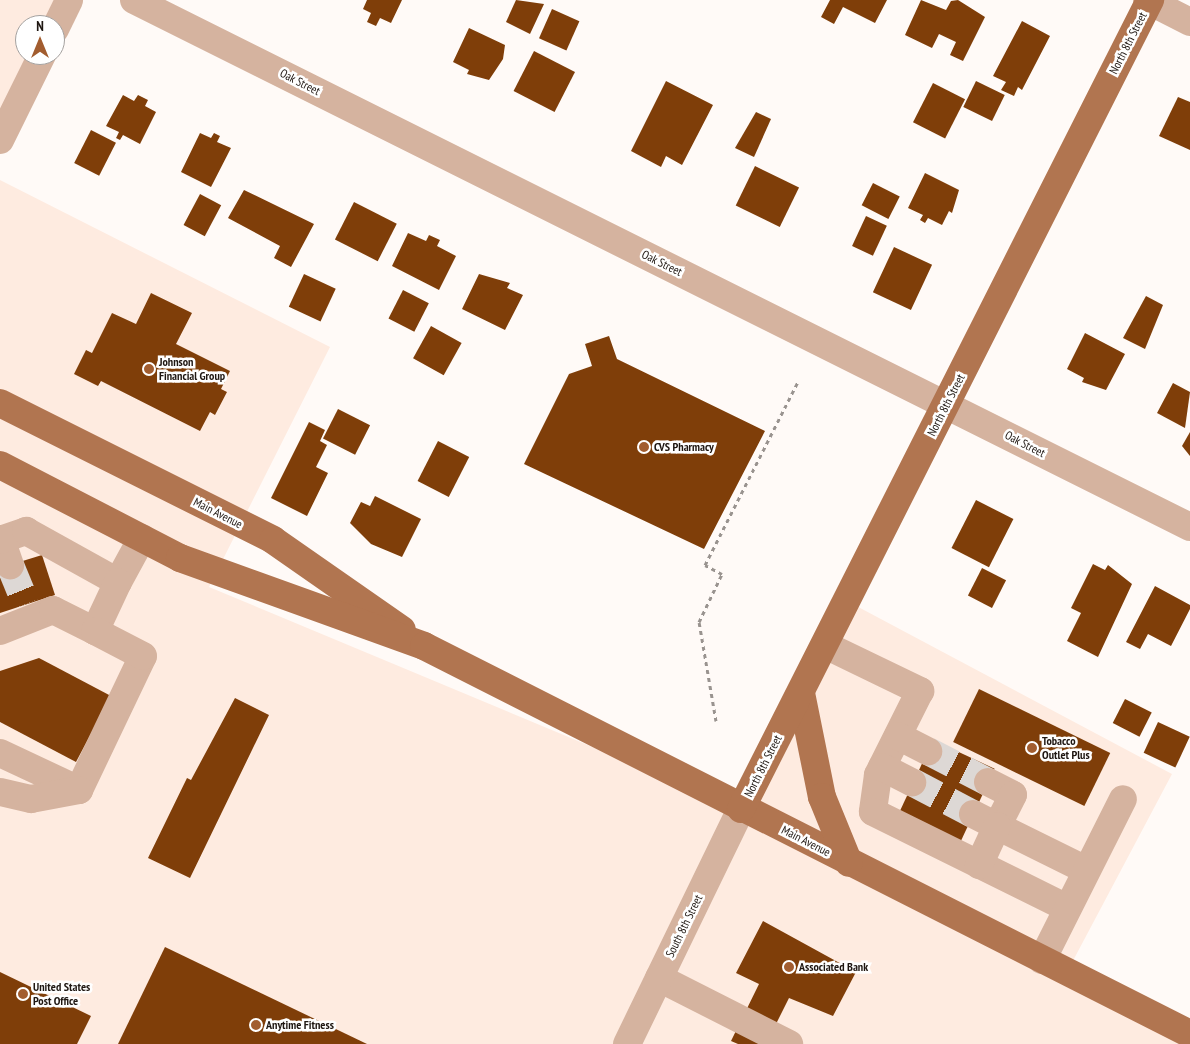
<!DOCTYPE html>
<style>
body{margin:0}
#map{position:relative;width:1190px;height:1044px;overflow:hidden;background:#fffaf7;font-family:"PT Sans Narrow",sans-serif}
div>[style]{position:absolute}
.built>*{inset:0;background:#feebe0}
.building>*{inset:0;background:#7f3e09;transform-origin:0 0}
.minor-tunnel>*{height:28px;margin-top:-14px;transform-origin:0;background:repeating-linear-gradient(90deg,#ddd8d5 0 28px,transparent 0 42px)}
.path>*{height:3px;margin-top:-1.5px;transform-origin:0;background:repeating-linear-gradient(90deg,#99938f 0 4px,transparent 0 8px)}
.minor>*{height:28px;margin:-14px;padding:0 14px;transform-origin:14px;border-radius:14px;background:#d5b39f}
.major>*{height:28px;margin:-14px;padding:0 14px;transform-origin:14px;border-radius:14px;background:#b17550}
.dots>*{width:14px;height:14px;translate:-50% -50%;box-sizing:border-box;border:2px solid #fff;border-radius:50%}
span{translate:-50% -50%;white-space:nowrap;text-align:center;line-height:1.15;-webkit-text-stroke:5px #fff;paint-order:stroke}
.street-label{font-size:12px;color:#1f1712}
.poi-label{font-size:12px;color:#1f1712;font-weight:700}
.left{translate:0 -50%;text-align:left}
.north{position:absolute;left:15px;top:15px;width:50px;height:50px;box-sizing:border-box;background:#fff;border:1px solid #a5a2a0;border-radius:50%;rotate:0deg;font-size:14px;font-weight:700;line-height:20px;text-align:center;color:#1f1712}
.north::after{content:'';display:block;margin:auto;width:18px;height:22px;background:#a25d2f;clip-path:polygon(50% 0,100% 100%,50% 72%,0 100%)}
</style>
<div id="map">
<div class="built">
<i style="clip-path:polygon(0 0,69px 0,55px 25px,25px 25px,25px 55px,42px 55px,0 140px)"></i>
<i style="clip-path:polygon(0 180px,330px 347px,209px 587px,741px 809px,847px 601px,1172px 774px,1067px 972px,1190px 1044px,0 1044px)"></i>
</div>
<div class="building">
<i style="clip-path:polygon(367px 0,402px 0,391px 23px,380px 18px,376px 26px,367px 22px,371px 13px,363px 9px)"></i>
<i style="clip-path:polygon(516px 0,544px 4px,530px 34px,506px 22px)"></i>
<i style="clip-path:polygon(830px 0,887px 0,875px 23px,843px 7px,834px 24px,821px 17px)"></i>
<i style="clip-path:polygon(921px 0,946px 10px,951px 1px,958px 0,985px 17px,963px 61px,950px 55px,956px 42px,939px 34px,932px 48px,905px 35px)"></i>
<i style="left:552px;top:9px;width:30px;height:32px;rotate:24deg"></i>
<i style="clip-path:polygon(1022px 21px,1050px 36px,1022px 90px,1018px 87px,1014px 96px,1001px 90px,1006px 82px,993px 76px)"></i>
<i style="clip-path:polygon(469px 28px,505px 45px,503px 59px,489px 80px,467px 74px,469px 70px,453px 62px)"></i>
<i style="left:534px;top:51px;width:46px;height:45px;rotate:27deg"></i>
<i style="clip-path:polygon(666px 81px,713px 105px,682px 165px,666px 156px,661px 167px,631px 151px)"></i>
<i style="left:976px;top:81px;width:32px;height:29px;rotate:26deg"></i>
<i style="left:933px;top:83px;width:36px;height:44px;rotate:27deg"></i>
<i style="clip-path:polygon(123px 95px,134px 101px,138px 95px,148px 100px,145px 106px,156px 112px,140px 144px,123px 135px,120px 140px,116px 138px,119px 132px,106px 126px)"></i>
<i style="clip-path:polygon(1178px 97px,1190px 102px,1190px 150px,1159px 136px)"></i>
<i style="clip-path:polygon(756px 112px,771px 119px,754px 157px,735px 148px)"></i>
<i style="left:91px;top:130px;width:28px;height:37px;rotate:27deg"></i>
<i style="clip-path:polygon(200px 133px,211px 138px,214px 133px,220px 136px,217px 142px,231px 148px,211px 187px,181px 172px)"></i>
<i style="left:755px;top:166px;width:49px;height:44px;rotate:26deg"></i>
<i style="clip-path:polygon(925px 173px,959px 190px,952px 213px,949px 211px,942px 225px,928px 218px,925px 223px,920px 220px,923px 215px,908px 208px)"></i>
<i style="left:873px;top:183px;width:30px;height:25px;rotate:27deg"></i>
<i style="clip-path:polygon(244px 190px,314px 224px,291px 267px,274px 258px,280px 246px,228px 218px)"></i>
<i style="left:200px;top:194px;width:24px;height:35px;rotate:28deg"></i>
<i style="left:354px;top:202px;width:48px;height:42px;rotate:27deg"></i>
<i style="left:866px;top:216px;width:23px;height:33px;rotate:25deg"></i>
<i style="clip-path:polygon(408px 233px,426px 241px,429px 235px,440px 240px,437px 246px,456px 256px,439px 290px,392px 266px)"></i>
<i style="left:894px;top:247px;width:42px;height:50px;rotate:25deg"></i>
<i style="left:304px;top:274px;width:35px;height:36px;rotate:25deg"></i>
<i style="clip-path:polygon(479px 274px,510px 283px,507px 288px,523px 295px,505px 330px,462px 309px)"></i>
<i style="left:403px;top:290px;width:29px;height:32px;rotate:27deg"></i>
<i style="clip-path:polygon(151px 293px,192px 313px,176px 344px,230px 371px,221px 389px,227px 392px,215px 415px,210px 412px,200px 431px,101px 381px,98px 386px,74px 374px,86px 350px,92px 353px,112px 313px,136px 324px)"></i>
<i style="clip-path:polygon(1146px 296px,1163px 305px,1145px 349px,1123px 338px)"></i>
<i style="left:431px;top:326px;width:35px;height:37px;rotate:29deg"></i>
<i style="clip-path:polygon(1085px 333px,1125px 354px,1106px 390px,1082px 382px,1084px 378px,1067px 369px)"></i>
<i style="clip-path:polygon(609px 336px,617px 359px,765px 431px,704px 549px,524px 464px,569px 374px,592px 366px,585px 344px)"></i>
<i style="clip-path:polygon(1173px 383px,1190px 392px,1185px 428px,1157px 413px)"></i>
<i style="left:338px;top:409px;width:36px;height:33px;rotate:27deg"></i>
<i style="clip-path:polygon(309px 422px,325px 430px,320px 441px,327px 445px,316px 467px,328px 473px,307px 516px,271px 498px)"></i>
<i style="clip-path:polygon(1190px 432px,1190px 456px,1182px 446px)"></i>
<i style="left:438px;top:441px;width:35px;height:45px;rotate:27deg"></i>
<i style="clip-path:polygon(375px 496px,421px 519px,402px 557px,371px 544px,350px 523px,361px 502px,370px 506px)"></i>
<i style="left:976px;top:500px;width:42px;height:54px;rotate:27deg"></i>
<i style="clip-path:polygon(42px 555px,55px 595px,0 613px,0 568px)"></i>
<i style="clip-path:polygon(1093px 564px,1105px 570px,1108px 565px,1132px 584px,1098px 657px,1067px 641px,1081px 613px,1071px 608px)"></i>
<i style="left:982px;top:568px;width:27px;height:31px;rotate:27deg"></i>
<i style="clip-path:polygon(1155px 586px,1190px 605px,1190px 609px,1171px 646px,1148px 634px,1140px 649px,1126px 642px)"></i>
<i style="clip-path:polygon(39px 658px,111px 696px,76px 762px,0 722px,0 671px)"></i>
<i style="left:979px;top:689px;width:146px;height:59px;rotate:26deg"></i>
<i style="clip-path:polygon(235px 698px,269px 715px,190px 878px,148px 858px,187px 778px,191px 780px)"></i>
<i style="left:1125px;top:699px;width:30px;height:27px;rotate:27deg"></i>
<i style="left:1158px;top:722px;width:35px;height:34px;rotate:25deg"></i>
<i style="left:933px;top:740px;width:68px;height:84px;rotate:25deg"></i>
<i style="clip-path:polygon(763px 921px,856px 972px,833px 1016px,789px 998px,766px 1044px,738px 1044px,731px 1041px,759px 984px,736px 973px)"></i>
<i style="clip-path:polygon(165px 947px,367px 1044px,118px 1044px)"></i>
<i style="clip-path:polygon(0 972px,91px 1016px,77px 1044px,0 1044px)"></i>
</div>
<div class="minor-tunnel">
<i style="left:10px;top:565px;width:42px;rotate:67.7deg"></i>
<i style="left:928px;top:751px;width:68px;rotate:27.3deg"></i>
<i style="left:912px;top:782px;width:69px;rotate:27.7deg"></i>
</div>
<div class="path">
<i style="left:716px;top:721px;width:100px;rotate:-99.7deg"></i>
<i style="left:699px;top:622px;width:53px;rotate:-64.4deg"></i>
<i style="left:722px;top:574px;width:19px;rotate:-152deg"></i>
<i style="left:705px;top:565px;width:205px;rotate:-63.1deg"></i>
</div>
<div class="minor">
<i style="left:134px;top:0;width:1180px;rotate:26.52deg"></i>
<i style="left:1147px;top:0;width:48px;rotate:27.1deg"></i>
<i style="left:55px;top:29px;width:32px;rotate:-64deg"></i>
<i style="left:0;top:140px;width:95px;rotate:-63.7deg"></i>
<i style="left:1px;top:539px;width:28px;rotate:71deg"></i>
<i style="left:0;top:540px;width:28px;rotate:-19deg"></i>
<i style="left:26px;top:531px;width:105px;rotate:29deg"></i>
<i style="left:118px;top:582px;width:50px;rotate:-61.4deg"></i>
<i style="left:0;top:631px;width:57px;rotate:-21.6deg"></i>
<i style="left:53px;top:610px;width:47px;rotate:26.6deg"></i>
<i style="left:95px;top:631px;width:54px;rotate:-64.9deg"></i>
<i style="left:825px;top:645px;width:106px;rotate:25.8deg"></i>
<i style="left:920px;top:691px;width:94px;rotate:116.6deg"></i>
<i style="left:878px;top:775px;width:37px;rotate:98deg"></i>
<i style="left:873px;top:812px;width:216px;rotate:26.3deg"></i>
<i style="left:898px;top:736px;width:34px;rotate:27deg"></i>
<i style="left:0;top:753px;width:87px;rotate:25.1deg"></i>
<i style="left:79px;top:790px;width:148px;rotate:-64.5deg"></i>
<i style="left:143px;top:656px;width:54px;rotate:-152.5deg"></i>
<i style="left:882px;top:767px;width:34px;rotate:27deg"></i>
<i style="left:988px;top:782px;width:28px;rotate:27deg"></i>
<i style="left:1013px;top:795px;width:35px;rotate:117deg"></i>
<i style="left:997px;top:826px;width:99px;rotate:26.3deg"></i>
<i style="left:0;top:792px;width:32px;rotate:13deg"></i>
<i style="left:31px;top:799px;width:49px;rotate:-10.6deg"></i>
<i style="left:973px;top:814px;width:27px;rotate:27deg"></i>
<i style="left:997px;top:826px;width:43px;rotate:114.8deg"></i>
<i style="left:1042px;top:960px;width:180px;rotate:-63.3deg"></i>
<i style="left:659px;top:978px;width:146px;rotate:26.9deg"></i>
<i style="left:627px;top:1044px;width:261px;rotate:-64.1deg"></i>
</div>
<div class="major">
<i style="left:0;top:403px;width:305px;rotate:26.6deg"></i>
<i style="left:273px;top:540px;width:157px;rotate:34.9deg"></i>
<i style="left:0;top:465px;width:203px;rotate:27.3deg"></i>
<i style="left:180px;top:558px;width:259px;rotate:19.8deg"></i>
<i style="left:424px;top:646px;width:859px;rotate:26.86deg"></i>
<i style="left:801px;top:693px;width:106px;rotate:78.6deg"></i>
<i style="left:822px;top:797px;width:71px;rotate:67.8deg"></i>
<i style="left:741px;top:809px;width:907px;rotate:-63.18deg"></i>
</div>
<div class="dots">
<i style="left:149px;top:369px;background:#a25d2f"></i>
<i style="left:644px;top:447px;background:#a25d2f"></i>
<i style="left:1032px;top:748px;background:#a25d2f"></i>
<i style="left:789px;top:967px;background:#a25d2f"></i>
<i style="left:23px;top:994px;background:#a25d2f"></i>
<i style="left:256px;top:1025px;background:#a25d2f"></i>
</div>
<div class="street-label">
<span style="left:1128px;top:43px;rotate:-63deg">North 8th Street</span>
<span style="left:300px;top:82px;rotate:27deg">Oak Street</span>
<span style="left:662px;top:263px;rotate:26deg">Oak Street</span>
<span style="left:946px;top:405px;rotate:-63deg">North 8th Street</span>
<span style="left:1025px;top:444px;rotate:27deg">Oak Street</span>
<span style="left:218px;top:513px;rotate:27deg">Main Avenue</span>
<span style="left:763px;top:766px;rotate:-63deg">North 8th Street</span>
<span style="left:806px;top:841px;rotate:27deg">Main Avenue</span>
<span style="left:684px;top:926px;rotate:-64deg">South 8th Street</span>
</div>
<div class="poi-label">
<span class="left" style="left:159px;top:369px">Johnson<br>Financial Group</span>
<span class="left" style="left:654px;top:447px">CVS Pharmacy</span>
<span class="left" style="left:1042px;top:748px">Tobacco<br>Outlet Plus</span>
<span class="left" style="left:799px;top:967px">Associated Bank</span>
<span class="left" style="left:33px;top:994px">United States<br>Post Office</span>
<span class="left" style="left:266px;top:1025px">Anytime Fitness</span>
</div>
<div class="north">N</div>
</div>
